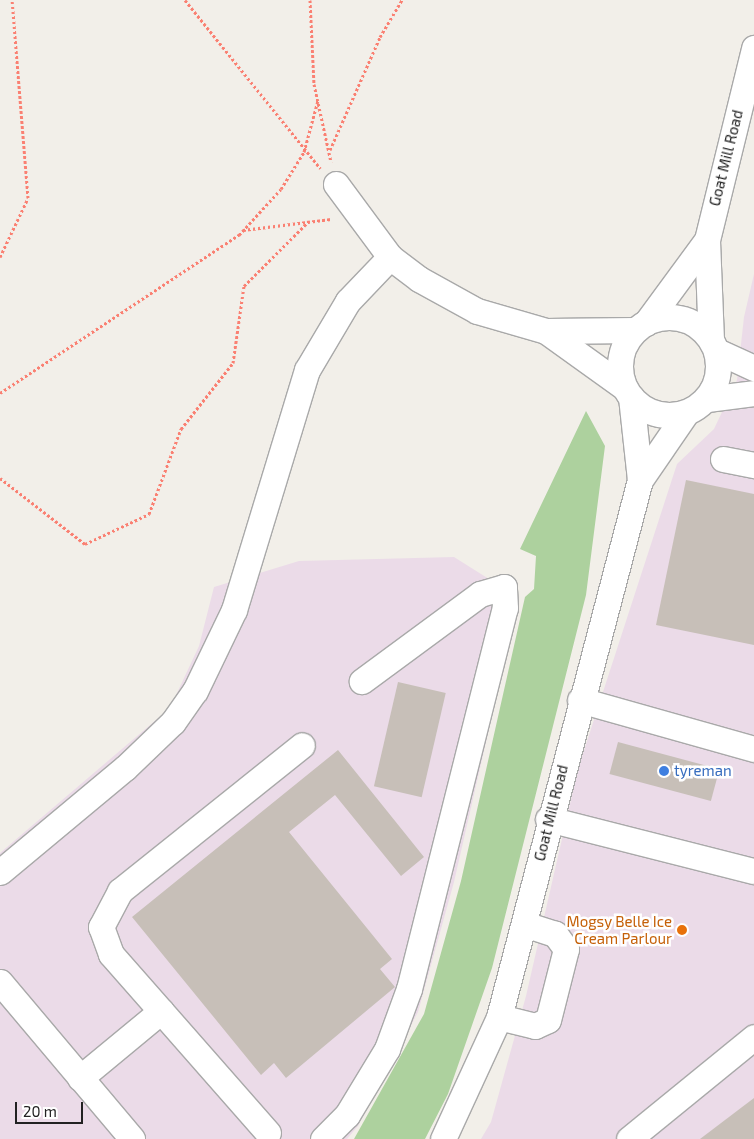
<!DOCTYPE html>
<style>
body{margin:0}
#map{position:relative;width:754px;height:1139px;overflow:hidden;background:#f2efe9;font-family:"Exo 2",sans-serif}
div>[style]{position:absolute}
.industrial>*{inset:0;background:#ebdbe8}
.forest>*{inset:0;background:#add19e}
.building>*{inset:0;background:#c7bfb8;transform-origin:0 0}
.path>*{height:3px;margin-top:-1.5px;transform-origin:0;background:repeating-linear-gradient(90deg,#fa8072 0 2.5px,transparent 0 5px)}
.roads{filter:drop-shadow(1px 0 #a9a9a9) drop-shadow(-1px 0 #a9a9a9) drop-shadow(0 1px #a9a9a9) drop-shadow(0 -1px #a9a9a9)}
.minor>*{height:25px;margin:-12.5px;padding:0 12.5px;transform-origin:12.5px;border-radius:12.5px;background:#fff}
.minor>.ring{margin:-12.5px;padding:0;box-sizing:content-box;background:none;border:25px solid #fff;border-radius:50%}
.dots>*{width:14px;height:14px;translate:-50% -50%;box-sizing:border-box;border:2px solid #fff;border-radius:50%}
span{translate:-50% -50%;white-space:nowrap;text-align:center;line-height:1.15;-webkit-text-stroke:5px #fff;paint-order:stroke}
.street-label{font-size:15px;color:#222}
.shop-label{font-size:15px;color:#366cbe}
.left{translate:0 -50%;text-align:left}
.food-label{font-size:15px;color:#c56008}
.right{translate:-100% -50%;text-align:right}
.scale{position:absolute;left:15px;top:1102px;width:68px;height:22px;box-sizing:border-box;border:2px solid #222;border-top:0;padding-left:6px;font-size:15px;line-height:18px;white-space:nowrap;color:#222;-webkit-text-stroke:4px #fff;paint-order:stroke}
</style>
<div id="map">
<div class="industrial">
<i style="clip-path:polygon(754px 274px,754px 1139px,481px 1139px,491px 1122px,526px 996px,578px 769px,677px 464px,714px 429px,737px 380px,744px 317px)"></i>
<i style="clip-path:polygon(454px 557px,519px 598px,454px 882px,418px 1012px,358px 1126px,347px 1139px,0 1139px,0 853px,170px 708px,199px 646px,214px 587px,299px 561px)"></i>
</div>
<div class="forest">
<i style="clip-path:polygon(586px 411px,605px 446px,586px 595px,492px 968px,448px 1094px,425px 1139px,354px 1139px,424px 1014px,461px 881px,525px 597px,534px 589px,536px 556px,520px 549px)"></i>
</div>
<div class="building">
<i style="clip-path:polygon(686px 480px,754px 494px,754px 645px,656px 625px)"></i>
<i style="left:398px;top:682px;width:49px;height:107px;rotate:13deg"></i>
<i style="left:618px;top:742px;width:105px;height:33px;rotate:15deg"></i>
<i style="clip-path:polygon(338px 750px,424px 857px,401px 876px,335px 795px,289px 832px,392px 959px,380px 969px,395px 987px,286px 1078px,274px 1063px,261px 1075px,132px 917px)"></i>
<i style="clip-path:polygon(754px 1098px,754px 1139px,700px 1139px)"></i>
</div>
<div class="path">
<i style="left:185px;top:0;width:216px;rotate:51.2deg"></i>
<i style="left:310px;top:0;width:84px;rotate:87.3deg"></i>
<i style="left:314px;top:84px;width:80px;rotate:77.7deg"></i>
<i style="left:330px;top:150px;width:124px;rotate:-66.1deg"></i>
<i style="left:380px;top:37px;width:43px;rotate:-59.3deg"></i>
<i style="left:243px;top:230px;width:89px;rotate:-7.1deg"></i>
<i style="left:0;top:257px;width:65px;rotate:-64.6deg"></i>
<i style="left:28px;top:198px;width:199px;rotate:-94.6deg"></i>
<i style="left:0;top:393px;width:287px;rotate:-33.5deg"></i>
<i style="left:239px;top:235px;width:62px;rotate:-47.6deg"></i>
<i style="left:281px;top:189px;width:44px;rotate:-58.1deg"></i>
<i style="left:304px;top:152px;width:54px;rotate:-74.9deg"></i>
<i style="left:0;top:478px;width:108px;rotate:37.8deg"></i>
<i style="left:85px;top:544px;width:71px;rotate:-25.1deg"></i>
<i style="left:149px;top:514px;width:91px;rotate:-69.4deg"></i>
<i style="left:181px;top:429px;width:84px;rotate:-51.8deg"></i>
<i style="left:233px;top:363px;width:78px;rotate:-81.9deg"></i>
<i style="left:244px;top:286px;width:92px;rotate:-45deg"></i>
</div>
<div class="roads">
<div class="minor">
<i style="left:336px;top:184px;width:91px;rotate:53.5deg"></i>
<i style="left:390px;top:257px;width:36px;rotate:37deg"></i>
<i style="left:419px;top:279px;width:66px;rotate:28.9deg"></i>
<i style="left:477px;top:311px;width:72px;rotate:16.2deg"></i>
<i class="ring" style="left:620px;top:317px;width:73px;height:73px"></i>
<i style="left:646px;top:323px;width:103px;rotate:-53.7deg"></i>
<i style="left:711px;top:340px;width:100px;rotate:-92.3deg"></i>
<i style="left:707px;top:240px;width:198px;rotate:-76.2deg"></i>
<i style="left:717px;top:351px;width:41px;rotate:24.7deg"></i>
<i style="left:624px;top:387px;width:96px;rotate:-144.3deg"></i>
<i style="left:546px;top:331px;width:89px;rotate:-0.6deg"></i>
<i style="left:631px;top:397px;width:83px;rotate:83.8deg"></i>
<i style="left:707px;top:399px;width:47px;rotate:-7.3deg"></i>
<i style="left:723px;top:459px;width:32px;rotate:11deg"></i>
<i style="left:580px;top:700px;width:181px;rotate:15.7deg"></i>
<i style="left:548px;top:819px;width:212px;rotate:14.2deg"></i>
<i style="left:0;top:872px;width:163px;rotate:-39.8deg"></i>
<i style="left:125px;top:768px;width:66px;rotate:-43.8deg"></i>
<i style="left:173px;top:722px;width:38px;rotate:-55deg"></i>
<i style="left:195px;top:691px;width:90px;rotate:-64.3deg"></i>
<i style="left:234px;top:610px;width:251px;rotate:-73.1deg"></i>
<i style="left:307px;top:370px;width:80px;rotate:-59.3deg"></i>
<i style="left:348px;top:301px;width:61px;rotate:-46.3deg"></i>
<i style="left:0;top:982px;width:205px;rotate:49.9deg"></i>
<i style="left:161px;top:1011px;width:76px;rotate:-131.3deg"></i>
<i style="left:111px;top:954px;width:29px;rotate:-110deg"></i>
<i style="left:101px;top:927px;width:41px;rotate:-62.2deg"></i>
<i style="left:120px;top:891px;width:233px;rotate:-38.7deg"></i>
<i style="left:499px;top:1017px;width:37px;rotate:14deg"></i>
<i style="left:535px;top:1026px;width:14px;rotate:-25deg"></i>
<i style="left:548px;top:1020px;width:73px;rotate:-75.8deg"></i>
<i style="left:566px;top:949px;width:19px;rotate:-126deg"></i>
<i style="left:555px;top:934px;width:32px;rotate:-162deg"></i>
<i style="left:80px;top:1078px;width:105px;rotate:-39.6deg"></i>
<i style="left:161px;top:1011px;width:162px;rotate:48.7deg"></i>
<i style="left:323px;top:1139px;width:34px;rotate:-45deg"></i>
<i style="left:347px;top:1115px;width:77px;rotate:-58.8deg"></i>
<i style="left:387px;top:1049px;width:64px;rotate:-69.9deg"></i>
<i style="left:409px;top:989px;width:393px;rotate:-75.9deg"></i>
<i style="left:505px;top:608px;width:21px;rotate:-93deg"></i>
<i style="left:504px;top:587px;width:25px;rotate:164deg"></i>
<i style="left:480px;top:594px;width:147px;rotate:143.6deg"></i>
<i style="left:443px;top:1139px;width:134px;rotate:-65.3deg"></i>
<i style="left:499px;top:1017px;width:555px;rotate:-75.29deg"></i>
<i style="left:640px;top:480px;width:81px;rotate:-55.5deg"></i>
<i style="left:629px;top:1139px;width:161px;rotate:-39.2deg"></i>
</div>
</div>
<div class="dots">
<i style="left:664px;top:771px;background:#3f7fe0"></i>
<i style="left:682px;top:930px;background:#e8710a"></i>
</div>
<div class="street-label">
<span style="left:726px;top:158px;rotate:-76deg">Goat Mill Road</span>
<span style="left:551px;top:813px;rotate:-76deg">Goat Mill Road</span>
</div>
<div class="shop-label">
<span class="left" style="left:674px;top:771px">tyreman</span>
</div>
<div class="food-label">
<span class="right" style="left:672px;top:930px">Mogsy Belle Ice<br>Cream Parlour</span>
</div>
<div class="scale">20 m</div>
</div>
